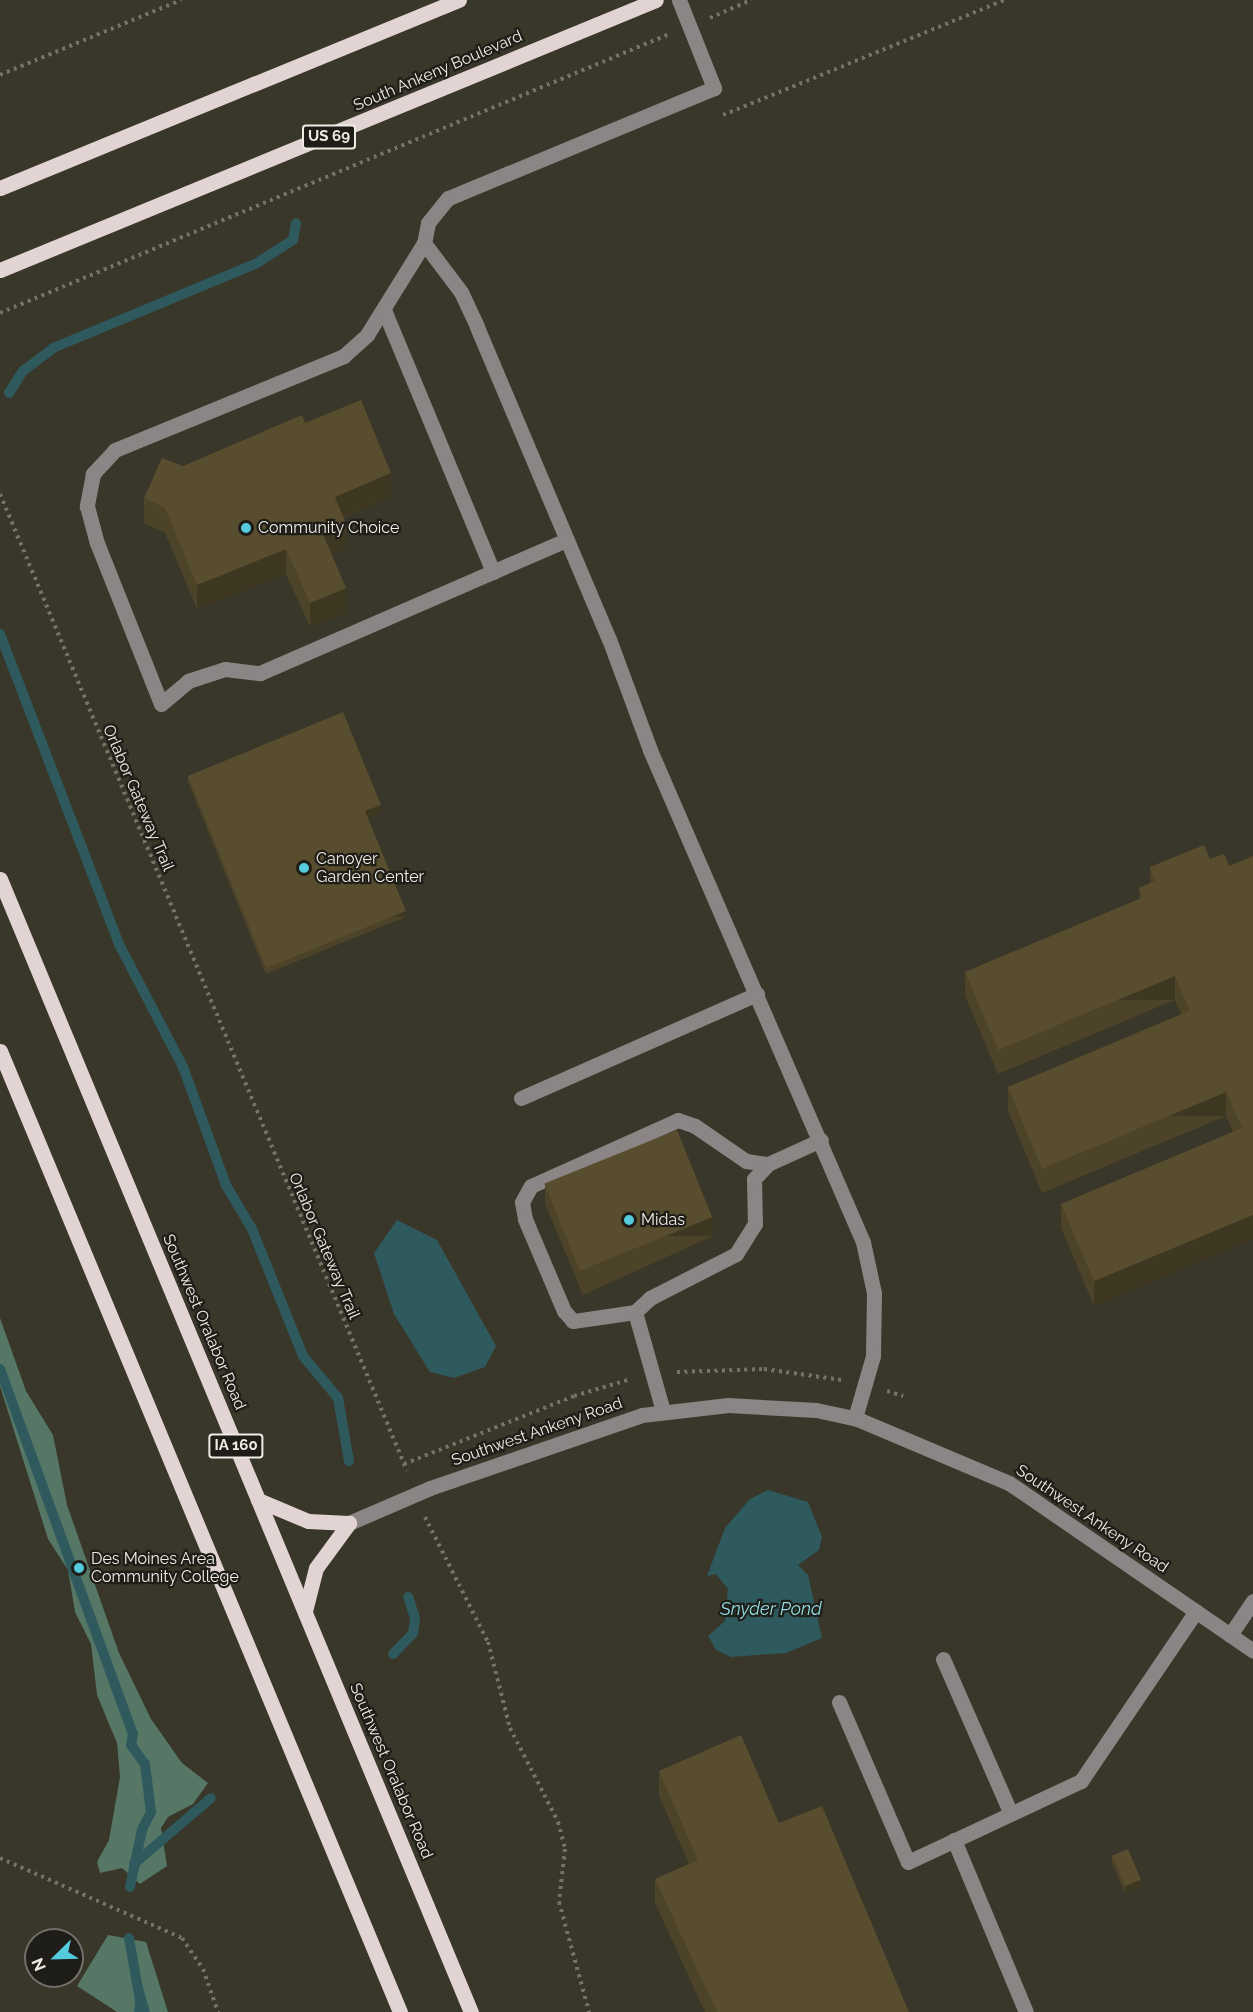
<!DOCTYPE html>
<style>
body{margin:0}
#map{position:relative;width:1253px;height:2012px;overflow:hidden;background:#39362a;font-family:Raleway,sans-serif}
div>[style]{position:absolute}
.forest>*{inset:0;background:#567765}
.water>*{inset:0;background:#2f5a5d}
.stream>*{height:10px;margin:-5px;padding:0 5px;transform-origin:5px;border-radius:5px;background:#2f5a5d}
.path>*{height:4px;margin-top:-2px;transform-origin:0;background:repeating-linear-gradient(90deg,#757268 0 3px,transparent 0 7.5px)}
.minor>*{height:15px;margin:-7.5px;padding:0 7.5px;transform-origin:7.5px;border-radius:7.5px;background:#8c8585}
.major>*{height:15px;margin:-7.5px;padding:0 7.5px;transform-origin:7.5px;border-radius:7.5px;background:#e3d4d4}
.wall>*{inset:0;background:#4c4328}
.shaded-wall>*{inset:0;background:#3e3721;transform-origin:0 0}
.building>*{inset:0;background:#584e2f;transform-origin:0 0}
.dots>*{width:16px;height:16px;translate:-50% -50%;box-sizing:border-box;border:3px solid #1f1d18;border-radius:50%}
span{translate:-50% -50%;white-space:nowrap;text-align:center;line-height:1.15;-webkit-text-stroke:4.5px #1f1d18;paint-order:stroke}
.shield-label span{padding:2px 4px;background:#1f1d18;border:2px solid;border-radius:4px;-webkit-text-stroke-width:0}
.shield-label{font-size:15px;color:#efece5;font-weight:700}
.street-label{font-size:16px;color:#efece5}
.poi-label{font-size:16px;color:#efece5}
.left{translate:0 -50%;text-align:left}
.water-label{font-size:18px;color:#8fdee3;font-style:italic}
.north{position:absolute;left:24px;top:1928px;width:60px;height:60px;box-sizing:border-box;background:#1f1d18;border:2px solid #72706a;border-radius:50%;rotate:247deg;font-size:16px;font-weight:700;line-height:24px;text-align:center;color:#efece5}
.north::after{content:'';display:block;margin:auto;width:21px;height:27px;background:#54cadd;clip-path:polygon(50% 0,100% 100%,50% 72%,0 100%)}
</style>
<div id="map">
<div class="forest">
<i style="clip-path:polygon(0 1318px,26px 1391px,53px 1435px,67px 1505px,119px 1653px,151px 1719px,182px 1763px,208px 1783px,193px 1804px,168px 1817px,161px 1828px,167px 1866px,140px 1884px,122px 1868px,100px 1873px,97px 1862px,109px 1840px,120px 1777px,117px 1743px,97px 1695px,91px 1644px,75px 1612px,68px 1570px,48px 1539px,0 1386px)"></i>
<i style="clip-path:polygon(108px 1935px,146px 1942px,168px 2012px,117px 2012px,77px 1986px)"></i>
</div>
<div class="water">
<i style="clip-path:polygon(397px 1220px,437px 1240px,496px 1346px,485px 1367px,454px 1378px,430px 1372px,394px 1314px,374px 1253px)"></i>
<i style="clip-path:polygon(768px 1490px,808px 1502px,822px 1537px,819px 1550px,798px 1565px,808px 1575px,822px 1638px,786px 1653px,731px 1657px,716px 1650px,708px 1636px,725px 1621px,728px 1589px,716px 1574px,707px 1576px,725px 1528px,750px 1499px)"></i>
<i style="clip-path:polygon(139px 1974px,150px 2012px,134px 2012px)"></i>
</div>
<div class="stream">
<i style="left:9px;top:393px;width:26px;rotate:-58deg"></i>
<i style="left:23px;top:371px;width:38px;rotate:-37deg"></i>
<i style="left:53px;top:348px;width:221px;rotate:-22.6deg"></i>
<i style="left:257px;top:263px;width:43px;rotate:-32.6deg"></i>
<i style="left:293px;top:240px;width:17px;rotate:-80deg"></i>
<i style="left:0;top:634px;width:334px;rotate:69deg"></i>
<i style="left:120px;top:946px;width:136px;rotate:62.5deg"></i>
<i style="left:183px;top:1067px;width:126px;rotate:70deg"></i>
<i style="left:226px;top:1185px;width:51px;rotate:59.4deg"></i>
<i style="left:252px;top:1229px;width:137px;rotate:68.1deg"></i>
<i style="left:303px;top:1356px;width:55px;rotate:50.2deg"></i>
<i style="left:338px;top:1398px;width:64px;rotate:80.1deg"></i>
<i style="left:0;top:1369px;width:388px;rotate:70deg"></i>
<i style="left:133px;top:1734px;width:11px;rotate:100deg"></i>
<i style="left:131px;top:1745px;width:24px;rotate:54deg"></i>
<i style="left:145px;top:1764px;width:48px;rotate:82.9deg"></i>
<i style="left:151px;top:1812px;width:20px;rotate:117deg"></i>
<i style="left:142px;top:1830px;width:58px;rotate:101.9deg"></i>
<i style="left:393px;top:1654px;width:29px;rotate:-46deg"></i>
<i style="left:413px;top:1633px;width:15px;rotate:-82deg"></i>
<i style="left:415px;top:1618px;width:22px;rotate:-108deg"></i>
<i style="left:134px;top:1864px;width:101px;rotate:-40.6deg"></i>
<i style="left:129px;top:1938px;width:75px;rotate:80deg"></i>
</div>
<div class="path">
<i style="left:710px;top:18px;width:45px;rotate:-23.7deg"></i>
<i style="left:0;top:75px;width:196px;rotate:-22.5deg"></i>
<i style="left:723px;top:115px;width:305px;rotate:-22.2deg"></i>
<i style="left:0;top:313px;width:723px;rotate:-22.63deg"></i>
<i style="left:0;top:494px;width:1058px;rotate:67.38deg"></i>
<i style="left:677px;top:1372px;width:87px;rotate:-2deg"></i>
<i style="left:764px;top:1369px;width:79px;rotate:8deg"></i>
<i style="left:887px;top:1391px;width:17px;rotate:17deg"></i>
<i style="left:404px;top:1464px;width:183px;rotate:-21.8deg"></i>
<i style="left:574px;top:1396px;width:59px;rotate:-16.6deg"></i>
<i style="left:425px;top:1517px;width:140px;rotate:63.3deg"></i>
<i style="left:488px;top:1642px;width:89px;rotate:75.7deg"></i>
<i style="left:510px;top:1728px;width:106px;rotate:62.9deg"></i>
<i style="left:558px;top:1822px;width:28px;rotate:75deg"></i>
<i style="left:565px;top:1849px;width:53px;rotate:96.5deg"></i>
<i style="left:559px;top:1902px;width:114px;rotate:74.7deg"></i>
<i style="left:0;top:1858px;width:199px;rotate:23.7deg"></i>
<i style="left:182px;top:1938px;width:37px;rotate:56deg"></i>
<i style="left:203px;top:1969px;width:46px;rotate:70.8deg"></i>
</div>
<div class="minor">
<i style="left:679px;top:0;width:95px;rotate:68.3deg"></i>
<i style="left:714px;top:88px;width:288px;rotate:157.5deg"></i>
<i style="left:448px;top:198px;width:32px;rotate:129deg"></i>
<i style="left:428px;top:223px;width:20px;rotate:101deg"></i>
<i style="left:424px;top:243px;width:61px;rotate:52.9deg"></i>
<i style="left:461px;top:292px;width:38px;rotate:65deg"></i>
<i style="left:477px;top:327px;width:339px;rotate:67.1deg"></i>
<i style="left:609px;top:639px;width:118px;rotate:69.7deg"></i>
<i style="left:650px;top:750px;width:536px;rotate:66.59deg"></i>
<i style="left:863px;top:1242px;width:52px;rotate:77.8deg"></i>
<i style="left:874px;top:1293px;width:63px;rotate:90.9deg"></i>
<i style="left:873px;top:1356px;width:65px;rotate:106.2deg"></i>
<i style="left:424px;top:243px;width:108px;rotate:121.8deg"></i>
<i style="left:367px;top:335px;width:31px;rotate:138deg"></i>
<i style="left:344px;top:356px;width:248px;rotate:157.7deg"></i>
<i style="left:115px;top:450px;width:33px;rotate:133deg"></i>
<i style="left:93px;top:474px;width:33px;rotate:101deg"></i>
<i style="left:87px;top:506px;width:38px;rotate:75deg"></i>
<i style="left:97px;top:543px;width:173px;rotate:68.3deg"></i>
<i style="left:161px;top:704px;width:35px;rotate:-40deg"></i>
<i style="left:188px;top:681px;width:39px;rotate:-18deg"></i>
<i style="left:225px;top:669px;width:35px;rotate:7deg"></i>
<i style="left:260px;top:673px;width:331px;rotate:-23.5deg"></i>
<i style="left:384px;top:310px;width:284px;rotate:67.4deg"></i>
<i style="left:521px;top:1098px;width:258px;rotate:-23.8deg"></i>
<i style="left:635px;top:1312px;width:63px;rotate:171.7deg"></i>
<i style="left:573px;top:1321px;width:13px;rotate:-132deg"></i>
<i style="left:564px;top:1311px;width:100px;rotate:-113deg"></i>
<i style="left:525px;top:1219px;width:17px;rotate:-100deg"></i>
<i style="left:522px;top:1202px;width:18px;rotate:-61deg"></i>
<i style="left:531px;top:1186px;width:161px;rotate:-24.2deg"></i>
<i style="left:678px;top:1120px;width:18px;rotate:19deg"></i>
<i style="left:695px;top:1126px;width:62px;rotate:34.5deg"></i>
<i style="left:746px;top:1161px;width:22px;rotate:8deg"></i>
<i style="left:663px;top:1411px;width:103px;rotate:-105.8deg"></i>
<i style="left:635px;top:1312px;width:21px;rotate:-43deg"></i>
<i style="left:650px;top:1298px;width:97px;rotate:-27.1deg"></i>
<i style="left:736px;top:1254px;width:36px;rotate:-58deg"></i>
<i style="left:755px;top:1224px;width:45px;rotate:-91.3deg"></i>
<i style="left:754px;top:1179px;width:21px;rotate:-47deg"></i>
<i style="left:768px;top:1164px;width:58px;rotate:-24.4deg"></i>
<i style="left:349px;top:1523px;width:88px;rotate:-23.4deg"></i>
<i style="left:430px;top:1488px;width:224px;rotate:-19deg"></i>
<i style="left:642px;top:1415px;width:87px;rotate:-6.6deg"></i>
<i style="left:728px;top:1405px;width:88px;rotate:3.3deg"></i>
<i style="left:816px;top:1410px;width:40px;rotate:12deg"></i>
<i style="left:855px;top:1418px;width:167px;rotate:22.9deg"></i>
<i style="left:1009px;top:1483px;width:296px;rotate:34.5deg"></i>
<i style="left:1230px;top:1635px;width:41px;rotate:-55.9deg"></i>
<i style="left:943px;top:1659px;width:169px;rotate:66.3deg"></i>
<i style="left:839px;top:1702px;width:174px;rotate:66.7deg"></i>
<i style="left:908px;top:1862px;width:191px;rotate:-25.1deg"></i>
<i style="left:1081px;top:1781px;width:205px;rotate:-55.9deg"></i>
<i style="left:954px;top:1840px;width:186px;rotate:67.3deg"></i>
</div>
<div class="major">
<i style="left:0;top:188px;width:496px;rotate:-22.3deg"></i>
<i style="left:0;top:270px;width:709px;rotate:-22.37deg"></i>
<i style="left:0;top:879px;width:1227px;rotate:67.43deg"></i>
<i style="left:0;top:1051px;width:1041px;rotate:67.4deg"></i>
<i style="left:258px;top:1500px;width:54px;rotate:22.8deg"></i>
<i style="left:308px;top:1521px;width:41px;rotate:2.8deg"></i>
<i style="left:305px;top:1611px;width:44px;rotate:-75.7deg"></i>
<i style="left:316px;top:1568px;width:56px;rotate:-53.7deg"></i>
</div>
<div class="wall">
<i style="clip-path:polygon(183px 466px,391px 497px,343px 518px,346px 548px,332px 554px,346px 613px,310px 627px,286px 574px,197px 609px,165px 533px,144px 523px,144px 498px)"></i>
<i style="clip-path:polygon(188px 776px,381px 812px,367px 817px,406px 917px,266px 974px,188px 782px)"></i>
<i style="clip-path:polygon(1224px 854px,1253px 1239px,1094px 1306px,1061px 1228px,1061px 1204px,1233px 1132px,1226px 1116px,1042px 1193px,1008px 1111px,1008px 1087px,1181px 1014px,1175px 1000px,998px 1074px,965px 996px,965px 972px,1139px 899px,1139px 888px,1150px 883px,1150px 867px,1210px 859px)"></i>
<i style="clip-path:polygon(545px 1185px,713px 1236px,583px 1295px,545px 1204px)"></i>
<i style="clip-path:polygon(659px 1771px,779px 1823px,909px 2012px,705px 2012px,655px 1903px,655px 1879px,689px 1864px,659px 1796px)"></i>
<i style="clip-path:polygon(1112px 1856px,1141px 1886px,1125px 1893px,1112px 1863px)"></i>
</div>
<div class="shaded-wall">
<i style="clip-path:polygon(391px 473px,391px 497px,335px 521px,335px 497px)"></i>
<i style="clip-path:polygon(346px 524px,346px 548px,323px 558px,323px 534px)"></i>
<i style="clip-path:polygon(286px 549px,286px 574px,197px 609px,197px 585px)"></i>
<i style="clip-path:polygon(346px 588px,346px 613px,310px 627px,310px 603px)"></i>
<i style="clip-path:polygon(381px 805px,381px 812px,365px 818px,365px 811px)"></i>
<i style="left:406px;top:911px;width:6px;height:151px;rotate:90deg"></i>
<i style="left:1175px;top:976px;width:24px;height:192px;rotate:90deg"></i>
<i style="left:1226px;top:1092px;width:24px;height:199px;rotate:90deg"></i>
<i style="clip-path:polygon(1253px 1215px,1253px 1239px,1094px 1306px,1094px 1281px)"></i>
<i style="left:713px;top:1217px;width:19px;height:143px;rotate:90deg"></i>
<i style="clip-path:polygon(1141px 1879px,1141px 1886px,1125px 1893px,1125px 1886px)"></i>
</div>
<div class="building">
<i style="clip-path:polygon(361px 400px,391px 473px,335px 497px,346px 524px,323px 534px,346px 588px,310px 603px,286px 549px,197px 585px,165px 508px,144px 498px,162px 458px,183px 466px,302px 415px,305px 423px)"></i>
<i style="clip-path:polygon(343px 712px,381px 805px,365px 811px,406px 911px,266px 968px,188px 776px)"></i>
<i style="clip-path:polygon(1204px 845px,1210px 859px,1224px 854px,1229px 866px,1253px 856px,1253px 1215px,1094px 1281px,1061px 1204px,1242px 1128px,1226px 1092px,1042px 1169px,1008px 1087px,1190px 1011px,1175px 976px,998px 1050px,965px 972px,1142px 898px,1139px 888px,1155px 881px,1150px 867px)"></i>
<i style="left:677px;top:1130px;width:94px;height:143px;rotate:68deg"></i>
<i style="clip-path:polygon(741px 1735px,779px 1823px,822px 1806px,909px 2012px,717px 2012px,655px 1879px,698px 1860px,659px 1771px)"></i>
<i style="left:1128px;top:1849px;width:33px;height:17px;rotate:67deg"></i>
</div>
<div class="dots">
<i style="left:246px;top:528px;background:#54cadd"></i>
<i style="left:304px;top:868px;background:#54cadd"></i>
<i style="left:629px;top:1220px;background:#54cadd"></i>
<i style="left:79px;top:1568px;background:#54cadd"></i>
</div>
<div class="shield-label">
<span style="left:329px;top:137px">US 69</span>
<span style="left:236px;top:1446px">IA 160</span>
</div>
<div class="street-label">
<span style="left:438px;top:71px;rotate:-23deg">South Ankeny Boulevard</span>
<span style="left:138px;top:798px;rotate:67deg">Orlabor Gateway Trail</span>
<span style="left:324px;top:1246px;rotate:67deg">Orlabor Gateway Trail</span>
<span style="left:204px;top:1322px;rotate:67deg">Southwest Oralabor Road</span>
<span style="left:537px;top:1432px;rotate:-19deg">Southwest Ankeny Road</span>
<span style="left:1092px;top:1519px;rotate:34deg">Southwest Ankeny Road</span>
<span style="left:391px;top:1771px;rotate:67deg">Southwest Oralabor Road</span>
</div>
<div class="poi-label">
<span class="left" style="left:258px;top:528px">Community Choice</span>
<span class="left" style="left:316px;top:868px">Canoyer<br>Garden Center</span>
<span class="left" style="left:641px;top:1220px">Midas</span>
<span class="left" style="left:91px;top:1568px">Des Moines Area<br>Community College</span>
</div>
<div class="water-label">
<span style="left:771px;top:1609px">Snyder Pond</span>
</div>
<div class="north">N</div>
</div>
